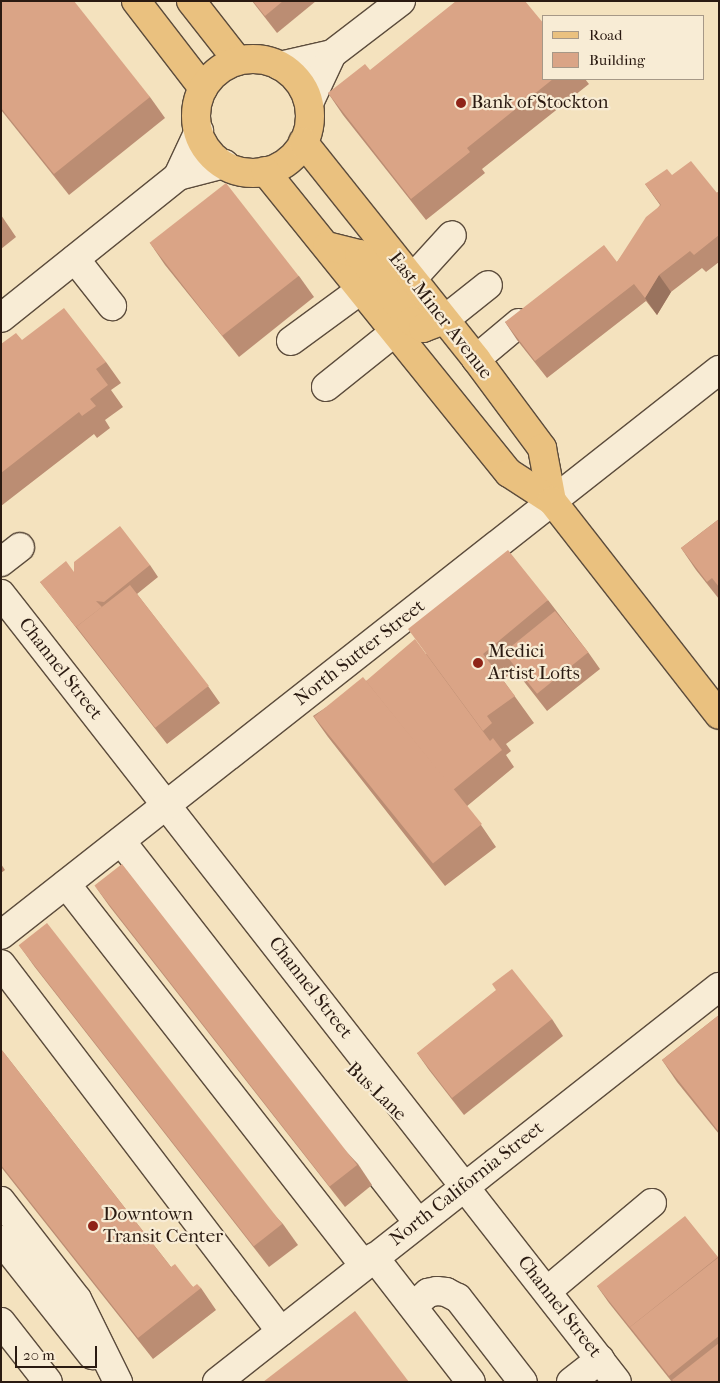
<!DOCTYPE html>
<style>
body{margin:0}
#map{position:relative;width:720px;height:1383px;overflow:hidden;background:#f4e2be;font-family:"IM FELL French Canon",serif}
div>[style]{position:absolute}
.roads{filter:drop-shadow(1px 0 #5c4c3c) drop-shadow(-1px 0 #5c4c3c) drop-shadow(0 1px #5c4c3c) drop-shadow(0 -1px #5c4c3c)}
.minor>*{height:28px;margin:-14px;padding:0 14px;transform-origin:14px;border-radius:14px;background:#f8ecd5}
.major>*{height:28px;margin:-14px;padding:0 14px;transform-origin:14px;border-radius:14px;background:#eac17f}
.major>.ring{margin:-14px;padding:0;box-sizing:content-box;background:none;border:28px solid #eac17f;border-radius:50%}
.wall>*{inset:0;background:#bb8d73}
.shaded-wall>*{inset:0;background:#99735e}
.building>*{inset:0;background:#daa486;transform-origin:0 0}
.dots>*{width:14px;height:14px;translate:-50% -50%;box-sizing:border-box;border:2px solid #f8ecd5;border-radius:50%}
span{translate:-50% -50%;white-space:nowrap;text-align:center;line-height:1.15;-webkit-text-stroke:4.5px #f8ecd5;paint-order:stroke}
.poi-label{font-size:19px;color:#2a1a11}
.left{translate:0 -50%;text-align:left}
.street-label{font-size:19px;color:#2a1a11}
.frame{position:absolute;inset:0;border:2px solid #2a1a11;pointer-events:none}
.legend{position:absolute;left:542px;top:15px;width:162px;height:65px;box-sizing:border-box;background:#f8ecd5;border:1px solid #a69887;margin:0;padding:6px 9px;list-style:none;font-size:15px;color:#2a1a11}
.legend li{display:flex;align-items:center;gap:10px;height:25px}
.legend b{width:25px;border:1px solid #a69887}
.scale{position:absolute;left:15px;top:1346px;width:82px;height:22px;box-sizing:border-box;border:2px solid #2a1a11;border-top:0;padding-left:6px;font-size:15px;line-height:18px;white-space:nowrap;color:#2a1a11;-webkit-text-stroke:4px #f8ecd5;paint-order:stroke}
</style>
<div id="map">
<div class="roads">
<div class="minor">
<i style="left:280px;top:66px;width:53px;rotate:-13deg"></i>
<i style="left:309px;top:103px;width:54px;rotate:-64.9deg"></i>
<i style="left:332px;top:54px;width:87px;rotate:-37.5deg"></i>
<i style="left:178px;top:176px;width:50px;rotate:-65deg"></i>
<i style="left:75px;top:259px;width:60px;rotate:51.8deg"></i>
<i style="left:412px;top:279px;width:59px;rotate:-47.7deg"></i>
<i style="left:1px;top:318px;width:227px;rotate:-38.7deg"></i>
<i style="left:178px;top:176px;width:48px;rotate:-14.6deg"></i>
<i style="left:444px;top:320px;width:56px;rotate:-38.5deg"></i>
<i style="left:291px;top:341px;width:88px;rotate:-36.2deg"></i>
<i style="left:476px;top:359px;width:56px;rotate:-39.9deg"></i>
<i style="left:326px;top:387px;width:90px;rotate:-38.7deg"></i>
<i style="left:1px;top:562px;width:24px;rotate:-38deg"></i>
<i style="left:1px;top:594px;width:1000px;rotate:51.98deg"></i>
<i style="left:121px;top:841px;width:483px;rotate:52.1deg"></i>
<i style="left:66px;top:884px;width:484px;rotate:52deg"></i>
<i style="left:1px;top:935px;width:914px;rotate:-38.2deg"></i>
<i style="left:1px;top:964px;width:462px;rotate:52.7deg"></i>
<i style="left:1px;top:1201px;width:124px;rotate:52.2deg"></i>
<i style="left:77px;top:1299px;width:93px;rotate:63.7deg"></i>
<i style="left:1px;top:1240px;width:147px;rotate:51.6deg"></i>
<i style="left:374px;top:1257px;width:158px;rotate:52.2deg"></i>
<i style="left:547px;top:1291px;width:137px;rotate:-40deg"></i>
<i style="left:413px;top:1306px;width:20px;rotate:-41deg"></i>
<i style="left:428px;top:1293px;width:9px;rotate:-13deg"></i>
<i style="left:437px;top:1291px;width:9px;rotate:6deg"></i>
<i style="left:446px;top:1292px;width:13px;rotate:27deg"></i>
<i style="left:458px;top:1298px;width:106px;rotate:52.3deg"></i>
<i style="left:1px;top:1322px;width:76px;rotate:51.9deg"></i>
<i style="left:217px;top:1382px;width:639px;rotate:-38.2deg"></i>
<i style="left:571px;top:1382px;width:37px;rotate:-38deg"></i>
</div>
<div class="major">
<i style="left:136px;top:1px;width:110px;rotate:52.4deg"></i>
<i style="left:191px;top:1px;width:76px;rotate:51.9deg"></i>
<i class="ring" style="left:196px;top:59px;width:86px;height:86px"></i>
<i style="left:303px;top:142px;width:278px;rotate:51.4deg"></i>
<i style="left:476px;top:359px;width:111px;rotate:53.4deg"></i>
<i style="left:542px;top:448px;width:54px;rotate:79.3deg"></i>
<i style="left:265px;top:171px;width:388px;rotate:51.1deg"></i>
<i style="left:509px;top:473px;width:51px;rotate:33.1deg"></i>
<i style="left:552px;top:501px;width:271px;rotate:52deg"></i>
<i style="left:327px;top:246px;width:33px;rotate:14deg"></i>
<i style="left:359px;top:254px;width:85px;rotate:52.2deg"></i>
<i style="left:411px;top:321px;width:14px;rotate:30deg"></i>
<i style="left:423px;top:328px;width:22px;rotate:-21deg"></i>
</div>
</div>
<div class="wall">
<i style="clip-path:polygon(1px 1px,150px 97px,165px 118px,69px 195px,1px 110px)"></i>
<i style="clip-path:polygon(252px 1px,316px 1px,277px 33px)"></i>
<i style="clip-path:polygon(370px 70px,544px 79px,585px 79px,589px 84px,482px 169px,485px 173px,426px 220px,343px 115px,328px 93px)"></i>
<i style="clip-path:polygon(672px 175px,717px 193px,719px 191px,719px 262px,706px 272px,702px 268px,671px 292px,657px 315px,646px 301px,547px 378px,517px 340px,505px 322px,617px 262px,660px 205px,645px 184px)"></i>
<i style="clip-path:polygon(1px 215px,16px 237px,1px 249px)"></i>
<i style="clip-path:polygon(150px 243px,299px 276px,314px 297px,239px 357px,165px 265px)"></i>
<i style="clip-path:polygon(22px 340px,106px 362px,121px 383px,111px 390px,123px 407px,105px 420px,110px 428px,97px 438px,94px 434px,1px 506px,1px 344px)"></i>
<i style="clip-path:polygon(719px 519px,719px 599px,696px 570px,681px 548px)"></i>
<i style="clip-path:polygon(150px 565px,158px 577px,137px 594px,208px 686px,220px 703px,167px 744px,49px 593px,40px 582px,74px 572px)"></i>
<i style="clip-path:polygon(548px 600px,588px 652px,600px 669px,547px 711px,515px 670px,503px 680px,534px 723px,506px 744px,511px 751px,506px 755px,514px 767px,466px 807px,481px 825px,496px 847px,445px 886px,328px 737px,313px 716px,366px 681px)"></i>
<i style="clip-path:polygon(1px 864px,5px 870px,1px 873px)"></i>
<i style="clip-path:polygon(95px 886px,358px 1164px,372px 1185px,345px 1207px,110px 907px)"></i>
<i style="clip-path:polygon(19px 945px,283px 1224px,298px 1245px,269px 1267px,34px 966px)"></i>
<i style="clip-path:polygon(719px 1015px,719px 1134px,677px 1082px,662px 1060px)"></i>
<i style="clip-path:polygon(552px 1019px,563px 1036px,464px 1115px,429px 1070px,417px 1053px)"></i>
<i style="clip-path:polygon(1px 1049px,171px 1267px,193px 1287px,201px 1288px,216px 1310px,153px 1359px,1px 1167px)"></i>
<i style="clip-path:polygon(718px 1257px,719px 1382px,672px 1382px,609px 1303px,597px 1286px)"></i>
</div>
<div class="shaded-wall">
<i style="clip-path:polygon(659px 275px,671px 292px,657px 315px,645px 298px)"></i>
</div>
<div class="building">
<i style="clip-path:polygon(1px 1px,74px 1px,150px 97px,54px 174px,1px 108px)"></i>
<i style="clip-path:polygon(253px 1px,283px 1px,265px 16px)"></i>
<i style="clip-path:polygon(456px 1px,525px 1px,544px 24px,544px 79px,553px 79px,467px 148px,470px 152px,411px 199px,328px 93px,365px 64px,370px 70px)"></i>
<i style="clip-path:polygon(691px 161px,717px 193px,719px 191px,719px 235px,694px 255px,690px 251px,659px 275px,645px 298px,634px 284px,535px 361px,505px 322px,604px 245px,617px 262px,646px 217px,661px 205px,645px 184px,667px 169px,672px 175px)"></i>
<i style="left:226px;top:183px;width:118px;height:97px;rotate:52deg"></i>
<i style="clip-path:polygon(64px 308px,106px 362px,96px 369px,108px 385px,90px 399px,96px 406px,82px 416px,79px 412px,1px 473px,1px 344px,16px 333px,22px 340px)"></i>
<i style="clip-path:polygon(719px 519px,719px 587px,712px 578px,707px 582px,681px 548px)"></i>
<i style="clip-path:polygon(120px 526px,150px 565px,104px 602px,96px 601px,102px 607px,76px 627px,80px 632px,40px 582px,66px 561px,74px 572px,74px 562px)"></i>
<i style="clip-path:polygon(508px 550px,548px 600px,483px 654px,515px 696px,487px 716px,492px 723px,483px 731px,408px 629px)"></i>
<i style="left:130px;top:585px;width:128px;height:68px;rotate:52deg"></i>
<i style="left:555px;top:611px;width:53px;height:66px;rotate:51deg"></i>
<i style="clip-path:polygon(415px 639px,490px 741px,493px 738px,502px 750px,453px 790px,366px 681px)"></i>
<i style="left:363px;top:677px;width:189px;height:63px;rotate:51deg"></i>
<i style="left:122px;top:864px;width:382px;height:35px;rotate:52deg"></i>
<i style="left:47px;top:923px;width:382px;height:36px;rotate:52deg"></i>
<i style="clip-path:polygon(512px 969px,552px 1019px,452px 1098px,417px 1053px,496px 990px,492px 984px)"></i>
<i style="clip-path:polygon(719px 1015px,719px 1132px,662px 1060px)"></i>
<i style="clip-path:polygon(1px 1049px,171px 1267px,175px 1264px,193px 1287px,197px 1284px,201px 1288px,138px 1338px,1px 1165px)"></i>
<i style="clip-path:polygon(685px 1216px,718px 1257px,630px 1327px,633px 1331px,597px 1286px)"></i>
<i style="clip-path:polygon(719px 1257px,719px 1336px,669px 1376px,630px 1327px)"></i>
<i style="clip-path:polygon(355px 1311px,409px 1382px,263px 1382px)"></i>
<i style="clip-path:polygon(719px 1343px,719px 1382px,674px 1382px,672px 1380px)"></i>
</div>
<div class="dots">
<i style="left:461px;top:103px;background:#8f2418"></i>
<i style="left:478px;top:663px;background:#8f2418"></i>
<i style="left:93px;top:1226px;background:#8f2418"></i>
</div>
<div class="poi-label">
<span class="left" style="left:471px;top:103px">Bank of Stockton</span>
<span class="left" style="left:488px;top:663px">Medici<br>Artist Lofts</span>
<span class="left" style="left:103px;top:1226px">Downtown<br>Transit Center</span>
</div>
<div class="street-label">
<span style="left:440px;top:316px;rotate:52deg">East Miner Avenue</span>
<span style="left:360px;top:653px;rotate:-38deg">North Sutter Street</span>
<span style="left:60px;top:669px;rotate:52deg">Channel Street</span>
<span style="left:310px;top:988px;rotate:52deg">Channel Street</span>
<span style="left:376px;top:1092px;rotate:44deg">Bus Lane</span>
<span style="left:467px;top:1184px;rotate:-38deg">North California Street</span>
<span style="left:559px;top:1307px;rotate:52deg">Channel Street</span>
</div>
<div class="frame"></div>
<ul class="legend">
<li><b style="height:6px;background:#eac17f"></b>Road</li>
<li><b style="height:14px;background:#daa486"></b>Building</li>
</ul>
<div class="scale">20 m</div>
</div>
